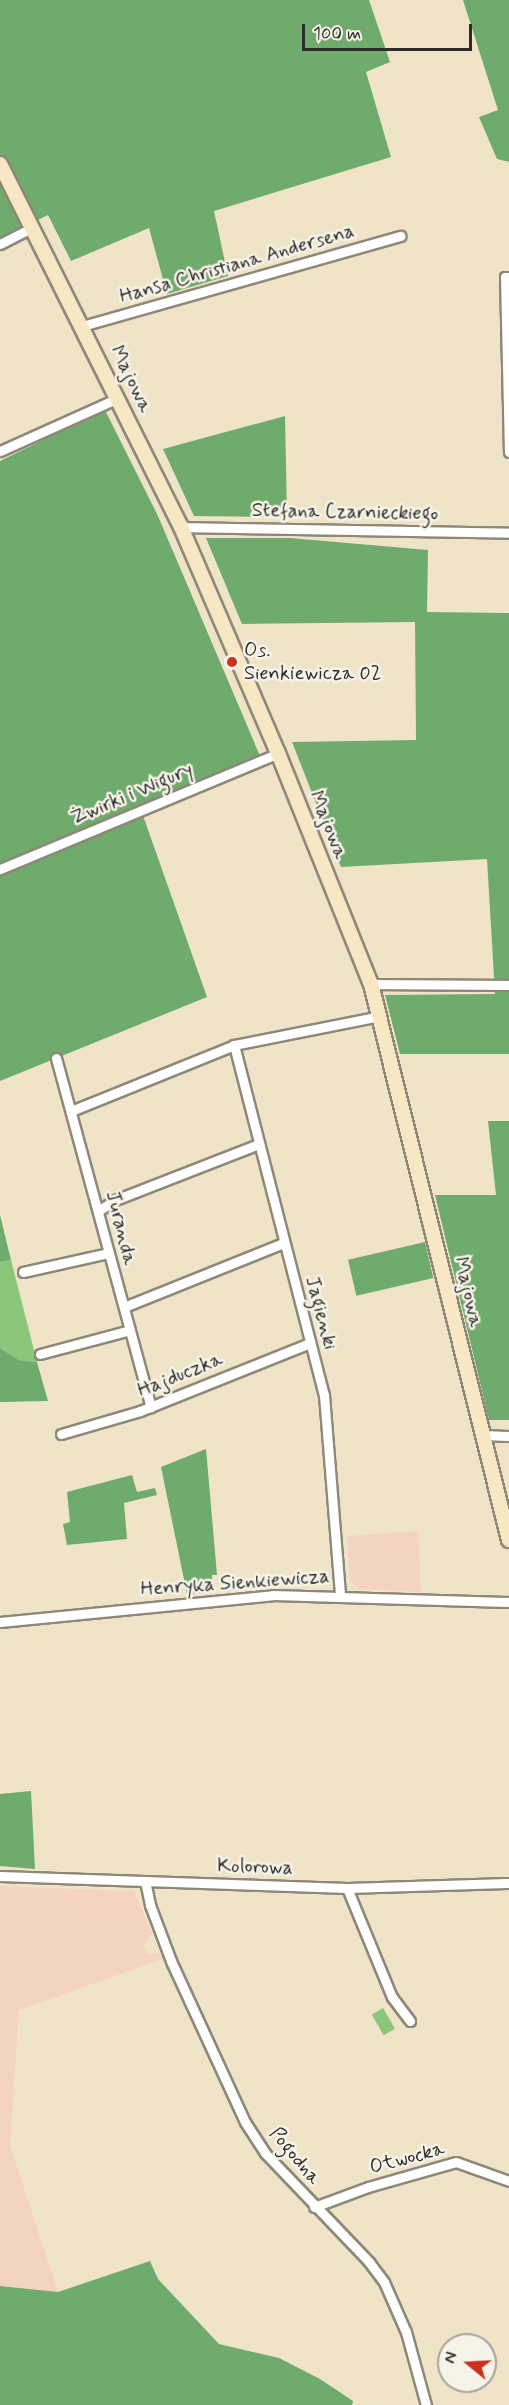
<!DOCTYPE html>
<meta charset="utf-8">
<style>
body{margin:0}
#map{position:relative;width:509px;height:2405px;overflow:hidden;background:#efe4c7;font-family:Mynerve,sans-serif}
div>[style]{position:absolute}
.built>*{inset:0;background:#f5d3c2}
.green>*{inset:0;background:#8ac67c;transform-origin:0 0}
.forest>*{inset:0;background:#6fab6c;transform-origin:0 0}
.roads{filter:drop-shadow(2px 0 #8d8879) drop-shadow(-2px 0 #8d8879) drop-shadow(0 2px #8d8879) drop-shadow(0 -2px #8d8879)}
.street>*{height:9px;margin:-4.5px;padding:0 4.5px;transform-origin:4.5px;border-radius:4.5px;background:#fff}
.secondary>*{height:14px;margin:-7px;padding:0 7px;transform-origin:7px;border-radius:7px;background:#f7e8c3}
.dots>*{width:16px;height:16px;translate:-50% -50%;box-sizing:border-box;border:3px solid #f7f3e8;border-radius:50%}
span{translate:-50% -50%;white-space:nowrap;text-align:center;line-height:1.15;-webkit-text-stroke:5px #f7f3e8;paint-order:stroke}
.street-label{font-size:20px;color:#2b2b2b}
.poi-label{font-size:20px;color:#2b2b2b}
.left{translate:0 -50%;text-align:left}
.north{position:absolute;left:437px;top:2333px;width:60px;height:60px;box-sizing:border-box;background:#f7f3e8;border:2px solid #a5a39c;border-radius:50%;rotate:288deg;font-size:16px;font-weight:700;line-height:24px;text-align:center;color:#2b2b2b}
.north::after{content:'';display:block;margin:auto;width:21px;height:27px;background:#c8321e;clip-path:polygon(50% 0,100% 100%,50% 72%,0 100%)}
.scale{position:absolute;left:302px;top:24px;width:170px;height:27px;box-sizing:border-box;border:3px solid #2b2b2b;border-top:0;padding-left:8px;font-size:18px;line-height:21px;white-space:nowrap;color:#2b2b2b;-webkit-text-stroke:4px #f7f3e8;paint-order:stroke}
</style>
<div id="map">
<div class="built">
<i style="clip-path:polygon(418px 1531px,421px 1592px,359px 1589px,350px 1580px,347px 1536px)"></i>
<i style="clip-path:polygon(0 1886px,134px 1891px,152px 1934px,143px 1945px,148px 1955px,159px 1952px,163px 1959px,19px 2010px,10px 2145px,58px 2292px,0 2286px)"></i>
</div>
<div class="green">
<i style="clip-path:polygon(11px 1260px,37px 1362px,19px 1360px,0 1348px,0 1262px)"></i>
<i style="left:383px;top:2008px;width:24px;height:13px;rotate:60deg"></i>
</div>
<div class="forest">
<i style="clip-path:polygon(0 0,369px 0,390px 62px,366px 72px,391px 157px,214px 211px,228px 276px,167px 294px,149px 228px,71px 261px,48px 215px,0 238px)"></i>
<i style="clip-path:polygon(463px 0,509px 0,509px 162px,497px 159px,479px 117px,498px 110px)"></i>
<i style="clip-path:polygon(105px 410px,158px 516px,260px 756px,140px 807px,207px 997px,0 1081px,0 461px)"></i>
<i style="clip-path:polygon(285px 416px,287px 517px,194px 516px,163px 449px)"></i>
<i style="clip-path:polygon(206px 538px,290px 538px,428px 550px,427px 612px,509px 613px,509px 1054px,400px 1054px,385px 995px,495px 994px,487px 859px,341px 867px,292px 742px,416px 740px,415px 622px,242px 624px)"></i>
<i style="clip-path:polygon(488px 1121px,509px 1121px,509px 1420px,489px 1420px,435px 1195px,496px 1195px)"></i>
<i style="clip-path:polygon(0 1215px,11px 1260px,0 1262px)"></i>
<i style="left:425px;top:1242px;width:37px;height:79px;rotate:77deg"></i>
<i style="clip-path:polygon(0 1348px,19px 1360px,37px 1362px,48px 1401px,0 1402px)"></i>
<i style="clip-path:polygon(206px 1449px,217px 1575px,212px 1575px,212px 1592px,187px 1594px,161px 1467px)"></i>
<i style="clip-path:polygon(132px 1475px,137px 1492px,155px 1488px,157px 1495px,124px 1503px,127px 1539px,67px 1545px,63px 1524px,70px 1522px,67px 1492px)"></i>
<i style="clip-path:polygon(31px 1791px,35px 1869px,0 1866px,0 1794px)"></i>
<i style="clip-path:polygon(150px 2261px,158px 2279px,219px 2344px,279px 2358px,320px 2379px,353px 2401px,352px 2405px,0 2405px,0 2286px,58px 2292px)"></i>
</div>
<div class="roads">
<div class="street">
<i style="left:0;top:244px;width:36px;rotate:-27deg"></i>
<i style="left:509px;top:277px;width:4px;rotate:180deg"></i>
<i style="left:505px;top:277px;width:175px;rotate:88.7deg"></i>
<i style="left:82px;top:326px;width:331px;rotate:-15.8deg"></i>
<i style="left:0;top:451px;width:129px;rotate:-24.2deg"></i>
<i style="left:181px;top:527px;width:328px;rotate:1deg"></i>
<i style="left:0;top:869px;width:301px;rotate:-22.6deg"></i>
<i style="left:371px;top:984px;width:138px;rotate:0.4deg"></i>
<i style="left:234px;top:1045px;width:361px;rotate:75.6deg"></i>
<i style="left:324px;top:1395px;width:201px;rotate:85.4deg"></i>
<i style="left:56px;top:1058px;width:362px;rotate:74.8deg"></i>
<i style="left:71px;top:1111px;width:176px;rotate:-22deg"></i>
<i style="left:234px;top:1045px;width:149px;rotate:-11.2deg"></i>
<i style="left:98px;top:1211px;width:20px;rotate:-33deg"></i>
<i style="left:115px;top:1200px;width:155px;rotate:-21.3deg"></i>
<i style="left:23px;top:1272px;width:87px;rotate:-12.6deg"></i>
<i style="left:124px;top:1307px;width:171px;rotate:-21.9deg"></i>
<i style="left:40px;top:1354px;width:93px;rotate:-14.9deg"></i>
<i style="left:61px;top:1434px;width:82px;rotate:-16.2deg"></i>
<i style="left:140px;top:1411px;width:183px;rotate:-21.8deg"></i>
<i style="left:480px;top:1435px;width:29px;rotate:2deg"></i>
<i style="left:0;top:1622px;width:274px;rotate:-5.6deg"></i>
<i style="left:273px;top:1595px;width:236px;rotate:1.7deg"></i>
<i style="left:0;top:1876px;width:347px;rotate:2deg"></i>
<i style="left:347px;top:1888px;width:162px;rotate:-1.8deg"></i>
<i style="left:145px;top:1881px;width:25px;rotate:78deg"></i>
<i style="left:150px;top:1905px;width:60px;rotate:69.4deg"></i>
<i style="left:171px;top:1961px;width:177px;rotate:65.3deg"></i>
<i style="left:245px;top:2122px;width:37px;rotate:57deg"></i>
<i style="left:265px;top:2153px;width:151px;rotate:46.3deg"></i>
<i style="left:369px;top:2262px;width:25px;rotate:53deg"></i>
<i style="left:384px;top:2282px;width:55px;rotate:66.3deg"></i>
<i style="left:406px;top:2332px;width:76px;rotate:74.7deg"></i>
<i style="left:347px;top:1888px;width:118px;rotate:67.6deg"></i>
<i style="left:392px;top:1997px;width:30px;rotate:53deg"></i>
<i style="left:314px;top:2207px;width:58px;rotate:-20.3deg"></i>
<i style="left:368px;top:2187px;width:91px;rotate:-15.9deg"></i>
<i style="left:456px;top:2162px;width:56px;rotate:19.7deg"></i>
</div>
<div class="secondary">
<i style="left:0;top:164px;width:406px;rotate:63.5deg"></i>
<i style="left:181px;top:527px;width:246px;rotate:66.8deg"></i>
<i style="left:278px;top:753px;width:249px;rotate:68.1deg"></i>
<i style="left:371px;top:984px;width:573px;rotate:76.06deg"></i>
</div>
</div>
<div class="dots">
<i style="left:232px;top:662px;background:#c8321e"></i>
</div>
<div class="street-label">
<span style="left:237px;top:264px;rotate:-16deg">Hansa Christiana Andersena</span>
<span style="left:131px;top:379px;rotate:64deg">Majowa</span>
<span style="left:345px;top:512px;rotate:1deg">Stefana Czarnieckiego</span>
<span style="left:132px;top:794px;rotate:-23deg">Żwirki i Wigury</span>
<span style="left:328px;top:825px;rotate:68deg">Majowa</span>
<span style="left:121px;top:1228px;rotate:76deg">Juranda</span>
<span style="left:468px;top:1292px;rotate:77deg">Majowa</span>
<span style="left:321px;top:1313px;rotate:75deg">Jagienki</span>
<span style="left:180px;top:1375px;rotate:-22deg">Hajduczka</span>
<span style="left:235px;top:1583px;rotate:-4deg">Henryka Sienkiewicza</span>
<span style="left:255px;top:1867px;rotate:2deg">Kolorowa</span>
<span style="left:295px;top:2156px;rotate:50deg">Pogodna</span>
<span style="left:407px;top:2158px;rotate:-15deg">Otwocka</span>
</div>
<div class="poi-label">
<span class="left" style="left:244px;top:662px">Os.<br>Sienkiewicza 02</span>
</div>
<div class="north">N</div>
<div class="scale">100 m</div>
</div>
